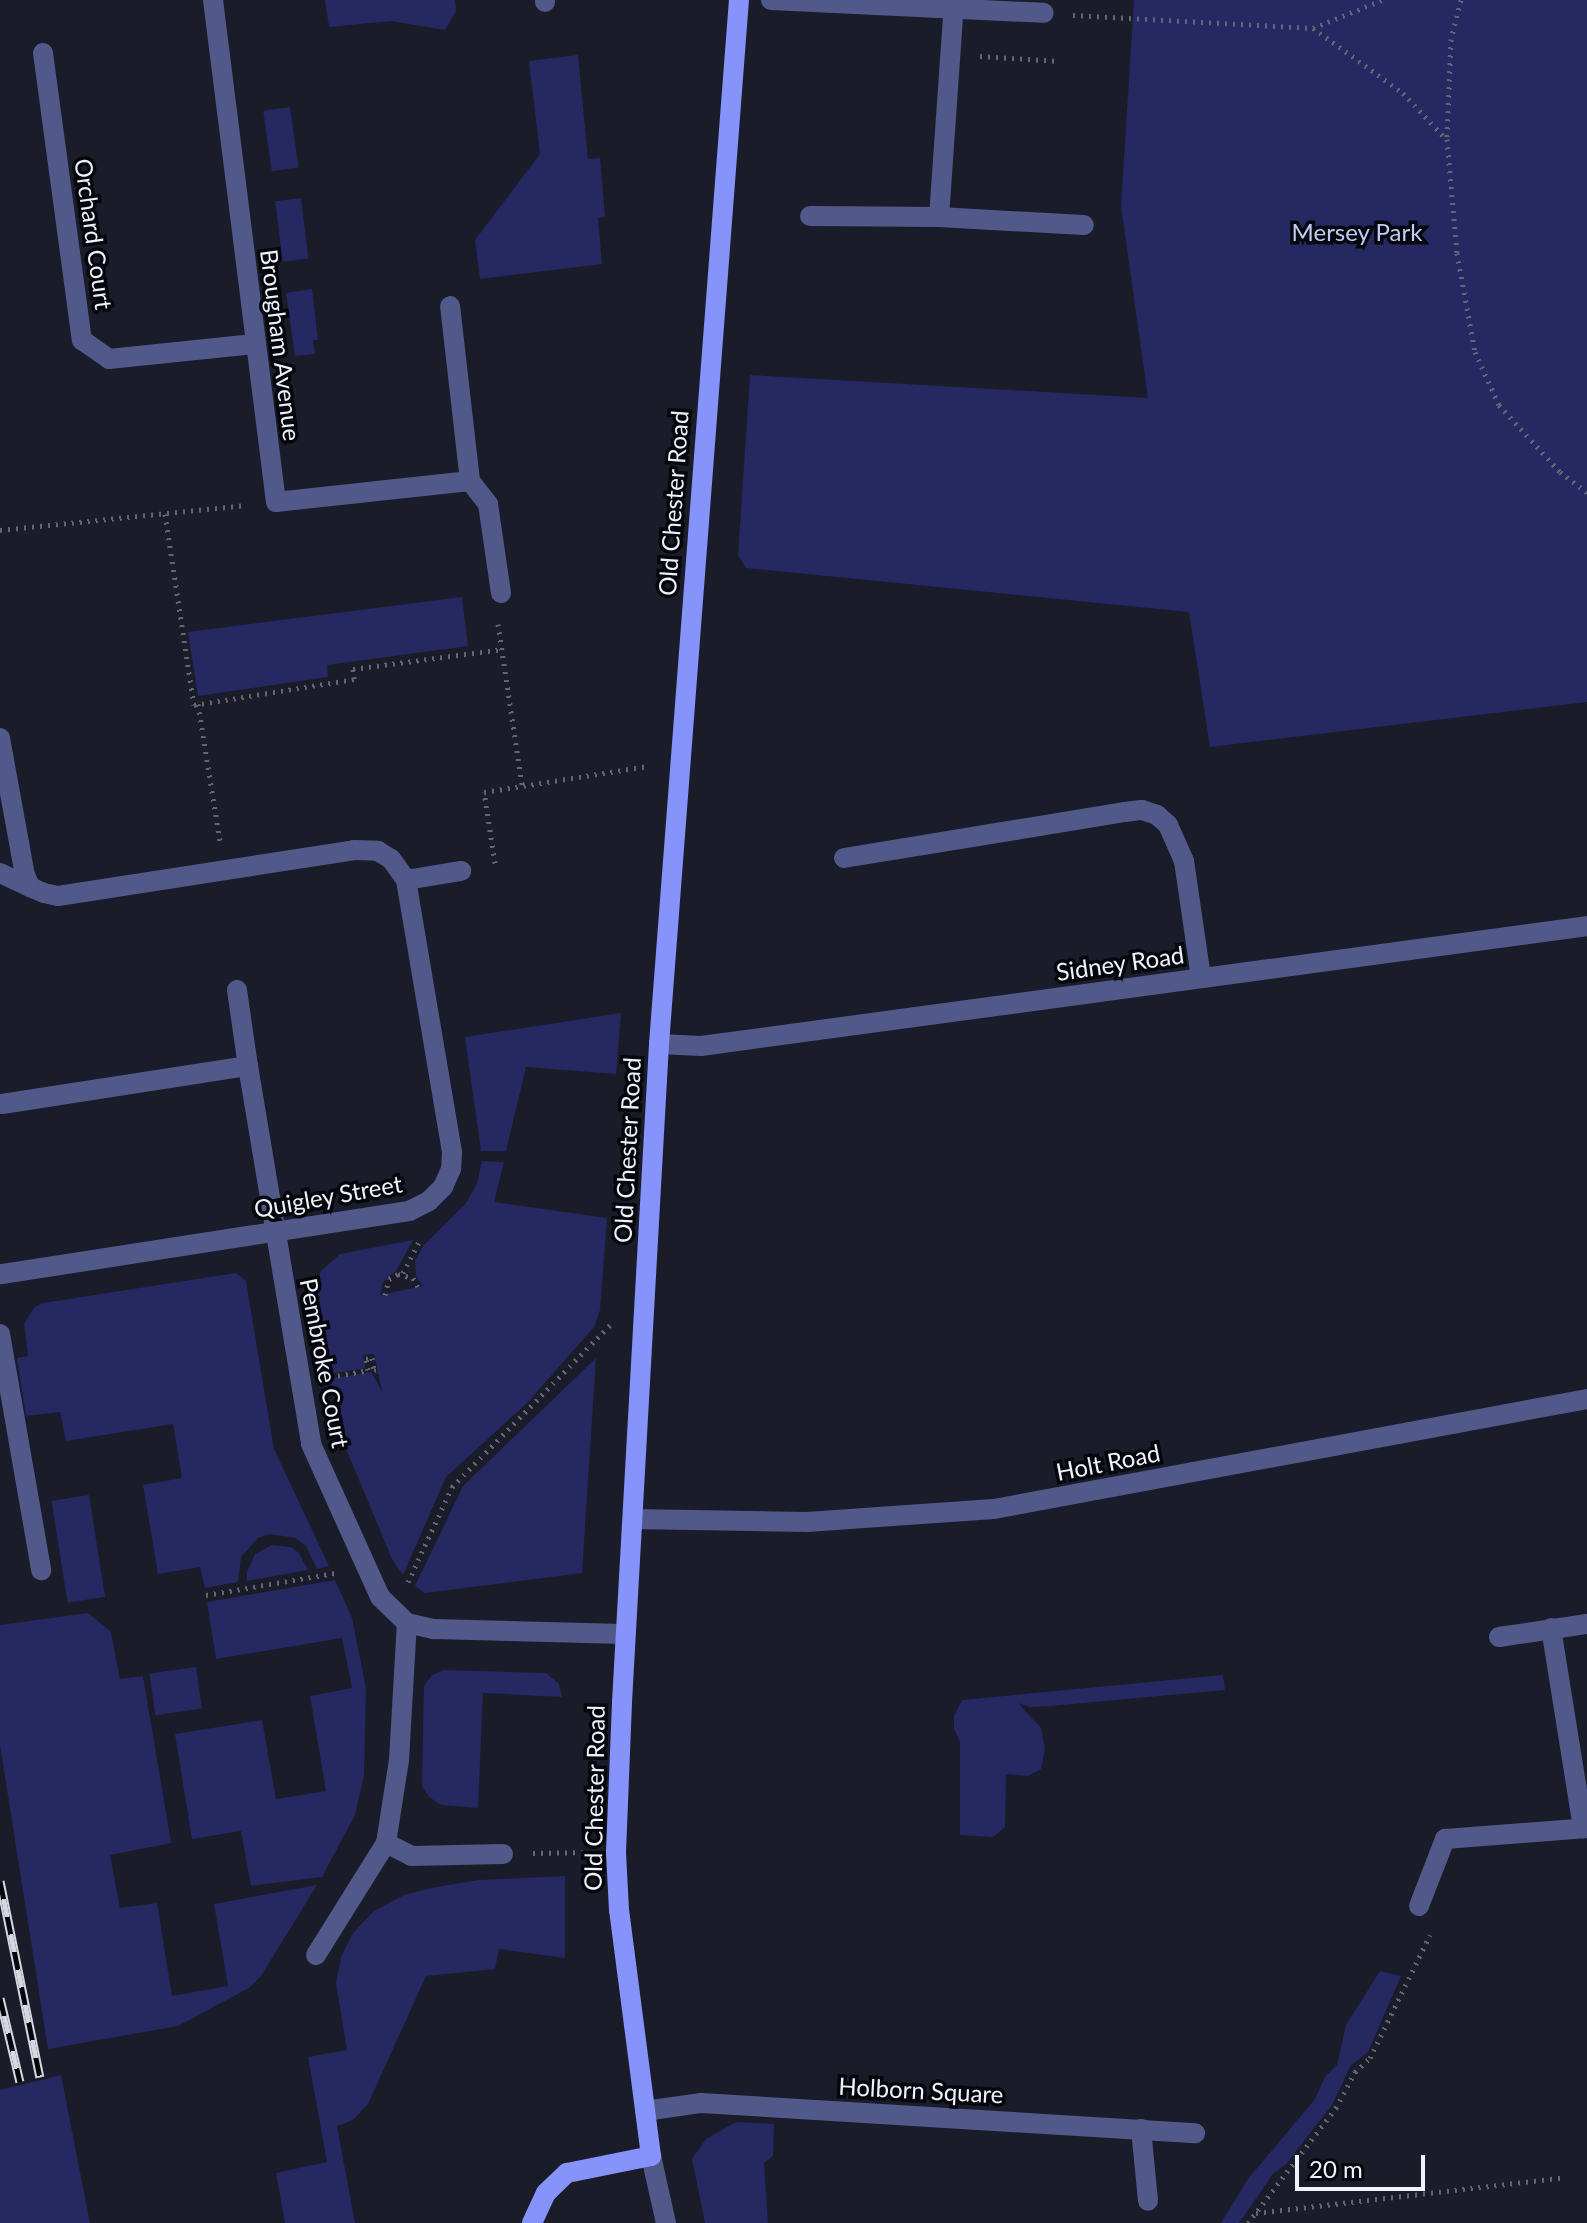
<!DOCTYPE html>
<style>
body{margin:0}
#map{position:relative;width:1587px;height:2223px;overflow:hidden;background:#1a1c2a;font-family:Lato,sans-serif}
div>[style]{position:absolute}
.green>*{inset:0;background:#252861;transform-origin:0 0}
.path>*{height:5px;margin-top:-2.5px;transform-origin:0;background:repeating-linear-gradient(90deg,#636572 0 2px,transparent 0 8px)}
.minor>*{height:20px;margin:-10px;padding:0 10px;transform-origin:10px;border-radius:10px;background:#51598a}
.major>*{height:20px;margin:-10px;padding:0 10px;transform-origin:10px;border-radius:10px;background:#8693fa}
.rail>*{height:9px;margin-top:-4.5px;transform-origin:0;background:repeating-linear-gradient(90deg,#06070d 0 18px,#d5d7e1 0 36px);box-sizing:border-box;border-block:2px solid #d5d7e1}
span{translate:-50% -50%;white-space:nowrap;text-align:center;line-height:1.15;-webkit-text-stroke:7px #06070d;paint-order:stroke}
.park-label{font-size:24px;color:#c3cbf5}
.street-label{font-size:24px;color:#eff1fb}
.scale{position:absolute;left:1295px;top:2155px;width:130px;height:36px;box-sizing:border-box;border:4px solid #eff1fb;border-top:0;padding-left:10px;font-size:24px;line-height:28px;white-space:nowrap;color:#eff1fb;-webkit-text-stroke:6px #06070d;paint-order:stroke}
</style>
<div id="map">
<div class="green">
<i style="clip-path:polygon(325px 0,455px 0,456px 11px,445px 30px,391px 21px,329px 27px)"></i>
<i style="clip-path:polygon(1134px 0,1587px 0,1587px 702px,1210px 747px,1189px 612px,746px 568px,738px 555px,750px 375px,1148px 398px,1121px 206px)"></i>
<i style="clip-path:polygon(578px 55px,588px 159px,600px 158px,605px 217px,598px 218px,602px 264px,480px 279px,475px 240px,540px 154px,529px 61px)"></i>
<i style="left:290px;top:107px;width:61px;height:27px;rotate:82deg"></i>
<i style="left:301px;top:198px;width:61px;height:26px;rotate:83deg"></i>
<i style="clip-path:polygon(312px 289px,318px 340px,313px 340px,315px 354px,295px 356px,286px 293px)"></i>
<i style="clip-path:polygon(462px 597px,468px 646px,327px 665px,328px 677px,198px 696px,188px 632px)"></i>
<i style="clip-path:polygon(621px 1013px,616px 1074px,526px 1067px,506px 1151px,481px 1151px,465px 1037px)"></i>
<i style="clip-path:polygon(482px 1161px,504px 1162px,494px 1202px,607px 1218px,600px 1310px,594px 1327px,527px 1403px,446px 1477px,403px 1575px,392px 1559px,342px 1439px,330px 1379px,371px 1372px,382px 1391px,374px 1354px,363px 1355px,365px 1368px,330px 1374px,316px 1318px,315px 1286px,321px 1271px,340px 1254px,413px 1240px,396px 1271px,383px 1282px,380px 1295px,423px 1286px,416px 1276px,415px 1261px,423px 1246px,466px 1203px,477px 1184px)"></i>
<i style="clip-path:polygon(236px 1273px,246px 1281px,274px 1449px,329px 1566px,317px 1569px,306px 1546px,296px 1538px,270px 1534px,258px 1538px,241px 1557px,238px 1582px,205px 1588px,200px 1567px,158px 1574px,143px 1485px,182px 1478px,173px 1424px,66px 1441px,60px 1412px,26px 1416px,17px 1358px,28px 1356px,24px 1323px,35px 1307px,43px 1303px)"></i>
<i style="clip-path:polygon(596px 1358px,582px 1573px,425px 1593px,415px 1586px,463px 1486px)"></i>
<i style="left:89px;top:1495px;width:103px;height:38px;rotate:81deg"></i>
<i style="clip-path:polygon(272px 1545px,291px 1547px,299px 1553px,308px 1570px,247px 1581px,247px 1572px,255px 1554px)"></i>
<i style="clip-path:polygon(335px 1580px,352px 1618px,366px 1688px,364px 1775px,355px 1815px,322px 1877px,251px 1886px,241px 1831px,192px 1839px,175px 1734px,262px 1720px,276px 1799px,326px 1791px,310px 1696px,352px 1688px,342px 1638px,216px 1659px,207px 1602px)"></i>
<i style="clip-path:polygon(88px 1613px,111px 1632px,120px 1679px,143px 1676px,171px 1843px,110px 1855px,120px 1908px,157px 1903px,172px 1996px,228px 1986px,214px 1904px,317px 1885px,261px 1976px,249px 1988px,178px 2026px,48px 2049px,0 1745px,0 1625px)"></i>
<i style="left:196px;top:1667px;width:42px;height:47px;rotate:82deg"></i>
<i style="clip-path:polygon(444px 1670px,546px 1673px,559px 1684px,562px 1697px,483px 1693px,478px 1808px,441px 1805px,429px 1797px,422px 1786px,424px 1686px,432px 1675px)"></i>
<i style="clip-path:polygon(1223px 1675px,1225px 1690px,1050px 1706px,1030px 1707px,1018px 1703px,1041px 1728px,1045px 1749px,1041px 1769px,1028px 1776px,1006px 1774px,1005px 1827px,993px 1837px,960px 1835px,960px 1742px,954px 1729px,954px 1716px,962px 1700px)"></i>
<i style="clip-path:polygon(565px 1876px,565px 1958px,499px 1949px,495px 1969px,426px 1976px,368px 2104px,353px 2120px,337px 2126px,355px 2223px,285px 2223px,276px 2173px,327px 2162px,308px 2057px,347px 2050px,336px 1983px,341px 1957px,353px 1933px,374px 1911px,404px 1895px,436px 1887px,479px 1880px)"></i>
<i style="clip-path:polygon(1380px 1971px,1401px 1976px,1368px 2052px,1351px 2065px,1332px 2105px,1286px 2164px,1273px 2174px,1239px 2223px,1221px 2223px,1248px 2179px,1315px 2099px,1325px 2077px,1337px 2065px,1346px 2025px)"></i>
<i style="clip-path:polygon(61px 2075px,90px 2223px,0 2223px,0 2090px)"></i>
<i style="clip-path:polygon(736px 2122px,774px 2124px,773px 2156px,764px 2163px,768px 2223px,705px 2223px,692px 2159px,706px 2139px)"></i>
</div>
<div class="path">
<i style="left:1461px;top:0;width:40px;rotate:104.4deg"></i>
<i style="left:1451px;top:39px;width:100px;rotate:92.3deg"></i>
<i style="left:1447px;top:139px;width:114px;rotate:85deg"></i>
<i style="left:1457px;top:253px;width:101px;rotate:79.7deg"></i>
<i style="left:1475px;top:352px;width:58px;rotate:65.6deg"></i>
<i style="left:1499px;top:405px;width:91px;rotate:47.7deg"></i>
<i style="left:1560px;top:472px;width:34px;rotate:37deg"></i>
<i style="left:1073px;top:15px;width:240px;rotate:3.1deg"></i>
<i style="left:1313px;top:28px;width:74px;rotate:-22.1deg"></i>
<i style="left:1313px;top:28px;width:111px;rotate:35.8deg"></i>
<i style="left:1403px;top:93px;width:63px;rotate:46.9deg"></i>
<i style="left:980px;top:56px;width:79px;rotate:3.6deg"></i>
<i style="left:165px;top:514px;width:193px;rotate:81.4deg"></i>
<i style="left:194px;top:705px;width:162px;rotate:-9.2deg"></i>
<i style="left:354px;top:679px;width:10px;rotate:-96deg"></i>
<i style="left:353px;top:669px;width:150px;rotate:-7.6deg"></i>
<i style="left:0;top:530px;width:248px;rotate:-5.8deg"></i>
<i style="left:498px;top:624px;width:163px;rotate:81.5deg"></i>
<i style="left:198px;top:704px;width:139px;rotate:80.9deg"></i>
<i style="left:495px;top:863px;width:72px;rotate:-98.8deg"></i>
<i style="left:484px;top:792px;width:166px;rotate:-9deg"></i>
<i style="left:403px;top:1273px;width:35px;rotate:-63deg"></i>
<i style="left:385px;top:1295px;width:16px;rotate:-76deg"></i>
<i style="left:389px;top:1279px;width:10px;rotate:-29deg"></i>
<i style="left:398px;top:1274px;width:16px;rotate:15deg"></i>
<i style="left:413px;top:1278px;width:10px;rotate:61deg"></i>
<i style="left:330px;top:1377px;width:39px;rotate:-10deg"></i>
<i style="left:368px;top:1370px;width:11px;rotate:-100deg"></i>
<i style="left:366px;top:1359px;width:6px;rotate:-9deg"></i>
<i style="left:372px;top:1358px;width:12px;rotate:81deg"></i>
<i style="left:374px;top:1370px;width:3px;rotate:-18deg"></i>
<i style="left:408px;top:1582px;width:105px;rotate:-65.1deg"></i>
<i style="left:452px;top:1487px;width:229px;rotate:-45.7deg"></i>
<i style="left:206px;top:1595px;width:131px;rotate:-9.7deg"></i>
<i style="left:533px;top:1853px;width:54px;rotate:-1.1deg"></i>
<i style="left:1256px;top:2213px;width:311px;rotate:-6.6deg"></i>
<i style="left:1248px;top:2223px;width:145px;rotate:-52.6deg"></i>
<i style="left:1336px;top:2108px;width:41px;rotate:-62.2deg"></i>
<i style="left:1355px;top:2072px;width:21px;rotate:-43deg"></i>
<i style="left:1370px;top:2058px;width:137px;rotate:-64deg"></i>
</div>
<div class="minor">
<i style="left:213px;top:0;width:506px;rotate:82.85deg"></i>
<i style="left:276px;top:502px;width:195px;rotate:-6.2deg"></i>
<i style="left:470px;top:481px;width:176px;rotate:-96.5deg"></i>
<i style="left:545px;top:0;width:2px;rotate:90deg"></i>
<i style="left:771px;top:0;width:273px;rotate:2.7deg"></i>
<i style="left:43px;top:53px;width:290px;rotate:82.3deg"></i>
<i style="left:82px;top:340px;width:33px;rotate:35deg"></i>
<i style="left:109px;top:359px;width:146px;rotate:-5.9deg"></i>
<i style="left:810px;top:216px;width:129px;rotate:0.4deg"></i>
<i style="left:939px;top:217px;width:145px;rotate:3.2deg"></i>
<i style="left:939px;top:217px;width:218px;rotate:-86deg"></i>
<i style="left:470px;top:481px;width:29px;rotate:52deg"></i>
<i style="left:488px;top:504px;width:90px;rotate:81.7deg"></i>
<i style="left:0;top:738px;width:139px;rotate:79.7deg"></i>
<i style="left:25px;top:875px;width:13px;rotate:67deg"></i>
<i style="left:30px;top:887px;width:15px;rotate:23deg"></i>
<i style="left:44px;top:893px;width:14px;rotate:12deg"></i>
<i style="left:58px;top:896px;width:300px;rotate:-8.8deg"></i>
<i style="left:354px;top:850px;width:24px;rotate:2deg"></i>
<i style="left:378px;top:851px;width:15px;rotate:32deg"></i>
<i style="left:391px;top:859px;width:26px;rotate:54deg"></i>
<i style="left:406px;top:880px;width:276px;rotate:80.4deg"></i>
<i style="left:452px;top:1152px;width:17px;rotate:93deg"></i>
<i style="left:451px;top:1169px;width:20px;rotate:114deg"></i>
<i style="left:443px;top:1187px;width:20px;rotate:135deg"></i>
<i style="left:429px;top:1201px;width:22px;rotate:153deg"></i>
<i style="left:409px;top:1211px;width:414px;rotate:171.2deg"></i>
<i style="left:844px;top:858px;width:285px;rotate:-9.3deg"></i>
<i style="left:1125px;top:812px;width:17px;rotate:-7deg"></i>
<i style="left:1142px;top:810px;width:16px;rotate:18deg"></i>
<i style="left:1157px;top:815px;width:15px;rotate:42deg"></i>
<i style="left:1168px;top:825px;width:39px;rotate:66deg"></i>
<i style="left:1184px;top:861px;width:118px;rotate:81.7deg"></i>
<i style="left:0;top:873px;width:33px;rotate:25deg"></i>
<i style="left:406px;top:880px;width:56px;rotate:-9.3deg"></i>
<i style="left:237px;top:990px;width:77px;rotate:81.8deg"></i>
<i style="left:659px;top:1044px;width:42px;rotate:2.7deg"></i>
<i style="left:701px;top:1046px;width:894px;rotate:-7.71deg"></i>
<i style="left:2px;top:1104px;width:249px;rotate:-8.8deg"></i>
<i style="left:248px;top:1066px;width:383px;rotate:80.5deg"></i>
<i style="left:311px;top:1444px;width:168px;rotate:65.7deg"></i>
<i style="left:380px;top:1597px;width:37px;rotate:44deg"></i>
<i style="left:407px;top:1623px;width:28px;rotate:13deg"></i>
<i style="left:434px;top:1629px;width:190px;rotate:1.5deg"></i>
<i style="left:0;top:1334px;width:240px;rotate:80.1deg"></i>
<i style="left:633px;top:1519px;width:174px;rotate:1deg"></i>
<i style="left:807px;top:1522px;width:187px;rotate:-4deg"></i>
<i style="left:994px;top:1509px;width:603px;rotate:-10.51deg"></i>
<i style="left:1551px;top:1628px;width:203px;rotate:80.9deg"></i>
<i style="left:1499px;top:1637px;width:89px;rotate:-8.4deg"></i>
<i style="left:386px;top:1843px;width:28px;rotate:27deg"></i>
<i style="left:411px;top:1856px;width:92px;rotate:-1.2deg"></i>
<i style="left:1419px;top:1906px;width:72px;rotate:-68.8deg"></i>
<i style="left:1445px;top:1839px;width:142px;rotate:-4.4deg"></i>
<i style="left:316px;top:1955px;width:132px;rotate:-58deg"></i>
<i style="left:386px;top:1843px;width:84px;rotate:-81.1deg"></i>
<i style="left:399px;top:1760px;width:137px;rotate:-86.7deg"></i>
<i style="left:645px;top:2111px;width:57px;rotate:-8.1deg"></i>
<i style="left:701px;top:2103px;width:495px;rotate:3.5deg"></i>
<i style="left:1141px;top:2129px;width:72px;rotate:84.4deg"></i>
<i style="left:651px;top:2156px;width:69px;rotate:77.4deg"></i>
</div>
<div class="major">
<i style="left:532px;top:2223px;width:33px;rotate:-65deg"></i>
<i style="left:546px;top:2193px;width:29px;rotate:-44deg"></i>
<i style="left:567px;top:2173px;width:86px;rotate:-11.4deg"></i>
<i style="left:651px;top:2156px;width:248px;rotate:-97.4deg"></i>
<i style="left:619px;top:1910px;width:58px;rotate:-93deg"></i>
<i style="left:616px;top:1852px;width:150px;rotate:-87.7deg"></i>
<i style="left:622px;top:1702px;width:659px;rotate:-86.78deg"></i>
<i style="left:659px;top:1044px;width:1047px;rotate:-85.62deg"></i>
</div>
<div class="rail">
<i style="left:0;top:1881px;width:200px;rotate:78.5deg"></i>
<i style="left:0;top:1998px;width:86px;rotate:76.6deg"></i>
</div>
<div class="park-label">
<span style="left:1357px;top:232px">Mersey Park</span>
</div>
<div class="street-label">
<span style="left:94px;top:234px;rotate:82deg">Orchard Court</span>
<span style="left:281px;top:345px;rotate:83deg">Brougham Avenue</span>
<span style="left:673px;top:503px;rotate:-86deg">Old Chester Road</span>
<span style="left:1120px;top:963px;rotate:-8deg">Sidney Road</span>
<span style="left:627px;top:1150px;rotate:-87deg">Old Chester Road</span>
<span style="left:328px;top:1196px;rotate:-10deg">Quigley Street</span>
<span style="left:325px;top:1363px;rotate:79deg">Pembroke Court</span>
<span style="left:1108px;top:1462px;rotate:-11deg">Holt Road</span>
<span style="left:594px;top:1798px;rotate:-89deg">Old Chester Road</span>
<span style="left:921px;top:2090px;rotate:3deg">Holborn Square</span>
</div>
<div class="scale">20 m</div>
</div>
